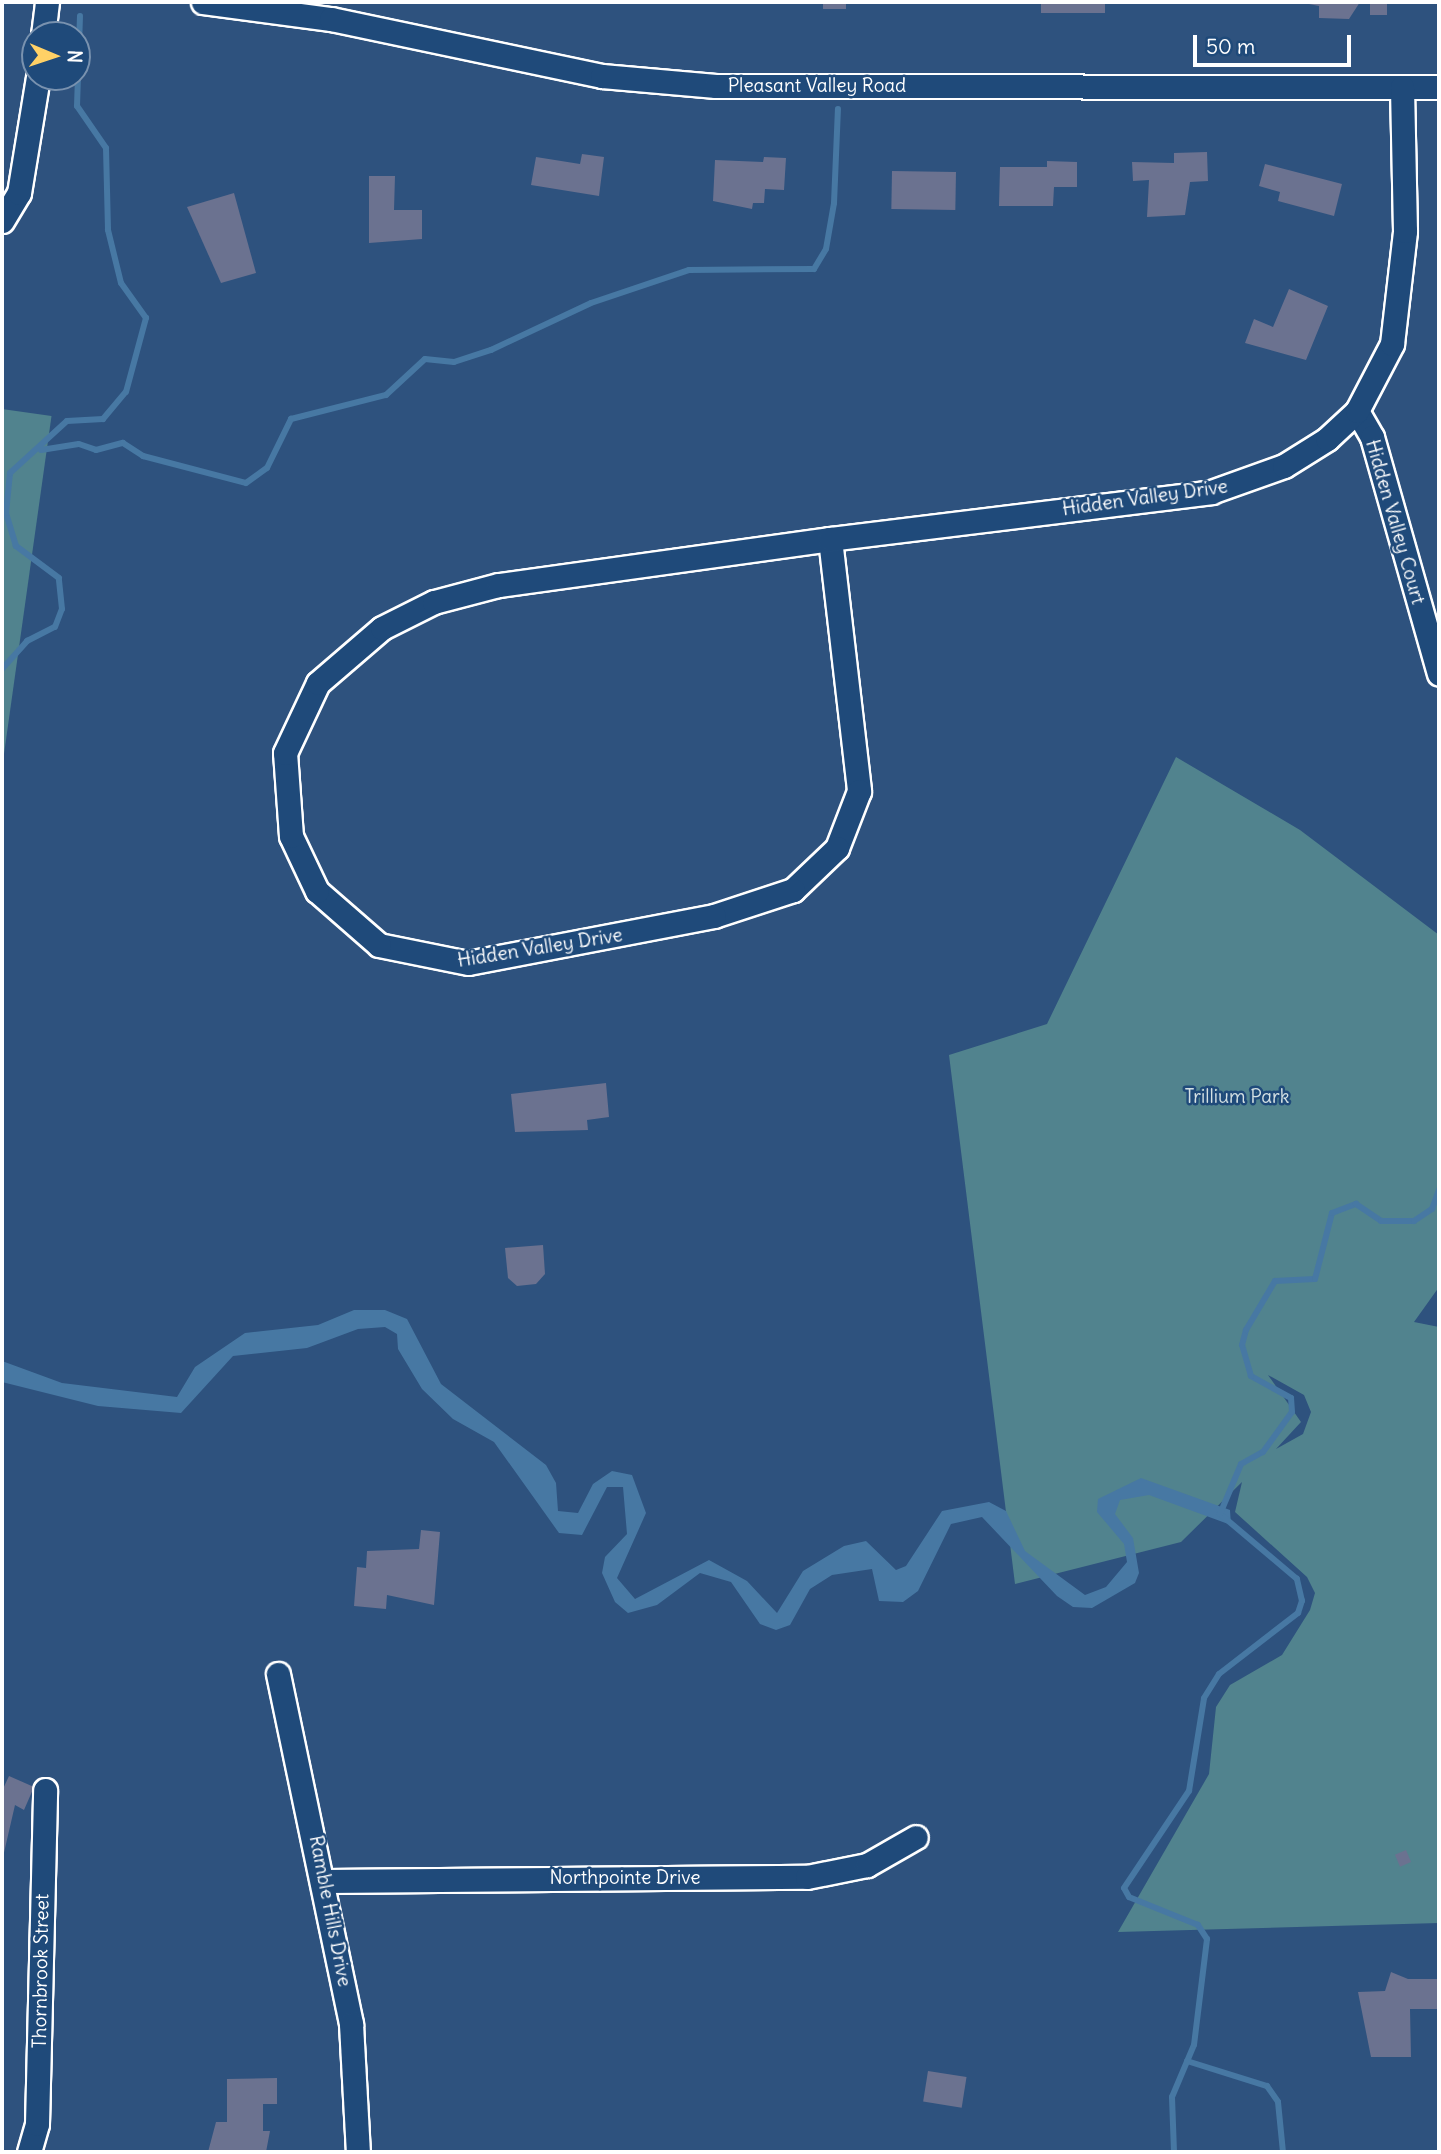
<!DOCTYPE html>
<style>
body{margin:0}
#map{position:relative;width:1441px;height:2154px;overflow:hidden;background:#2e527e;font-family:Delius,sans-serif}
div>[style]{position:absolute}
.green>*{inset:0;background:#51838e;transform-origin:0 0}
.water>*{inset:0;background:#4778a3}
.stream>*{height:6px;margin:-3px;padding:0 3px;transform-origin:3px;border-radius:3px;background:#4778a3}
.building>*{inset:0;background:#6b7290;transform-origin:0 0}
.roads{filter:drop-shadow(2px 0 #fff) drop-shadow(-2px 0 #fff) drop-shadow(0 2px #fff) drop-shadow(0 -2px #fff)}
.minor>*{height:23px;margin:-11.5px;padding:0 11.5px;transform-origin:11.5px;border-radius:11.5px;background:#1f4a7a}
span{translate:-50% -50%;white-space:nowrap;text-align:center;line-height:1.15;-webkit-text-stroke:5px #1f4a7a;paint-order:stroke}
.street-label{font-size:19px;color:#fff}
.park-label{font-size:19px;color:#d4e0e3}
.frame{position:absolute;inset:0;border:4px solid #fff;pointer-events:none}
.north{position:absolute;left:21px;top:21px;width:70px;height:70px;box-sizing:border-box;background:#1f4a7a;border:2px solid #7992af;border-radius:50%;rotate:92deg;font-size:19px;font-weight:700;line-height:28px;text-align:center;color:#fff}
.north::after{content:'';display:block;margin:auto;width:24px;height:32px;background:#ffd166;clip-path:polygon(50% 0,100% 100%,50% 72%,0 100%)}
.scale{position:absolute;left:1193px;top:35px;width:158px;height:32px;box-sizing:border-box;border:4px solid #fff;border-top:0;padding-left:9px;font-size:21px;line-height:24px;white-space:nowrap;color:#fff;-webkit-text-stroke:5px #1f4a7a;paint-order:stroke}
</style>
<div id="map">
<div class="green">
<i style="left:2px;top:409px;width:50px;height:947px;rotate:8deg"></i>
<i style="clip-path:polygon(evenodd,1176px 757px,1300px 830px,1439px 935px,1439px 1287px,1414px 1322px,1439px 1327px,1439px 1923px,1118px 1932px,1209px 1774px,1216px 1707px,1230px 1685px,1282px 1655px,1310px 1610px,1315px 1593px,1307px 1577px,1235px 1512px,1242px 1482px,1181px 1542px,1015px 1584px,949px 1055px,1047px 1024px,1176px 757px,1268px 1375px,1304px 1395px,1311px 1412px,1303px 1434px,1276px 1449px,1301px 1422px,1268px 1375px)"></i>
</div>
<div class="water">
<i style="clip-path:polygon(354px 1310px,385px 1310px,407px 1319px,441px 1384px,546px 1465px,556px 1483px,558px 1511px,578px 1513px,593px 1484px,612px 1471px,632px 1475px,646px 1513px,617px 1578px,635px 1599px,709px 1560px,747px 1581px,777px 1613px,803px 1571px,844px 1546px,866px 1541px,896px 1570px,906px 1566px,942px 1511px,989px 1502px,1006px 1511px,1025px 1551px,1085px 1595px,1106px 1587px,1127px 1562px,1124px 1544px,1097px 1512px,1098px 1499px,1141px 1478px,1230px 1510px,1231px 1525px,1149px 1495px,1120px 1500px,1115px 1514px,1133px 1538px,1139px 1573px,1135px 1583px,1092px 1608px,1073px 1607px,1057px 1596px,982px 1517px,951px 1524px,918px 1591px,903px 1602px,879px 1601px,872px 1569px,832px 1575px,810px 1589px,790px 1625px,776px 1630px,760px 1624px,731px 1582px,700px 1573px,657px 1605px,628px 1613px,615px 1602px,602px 1573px,605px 1557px,627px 1534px,623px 1487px,607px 1487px,582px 1535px,559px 1533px,494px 1442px,453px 1419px,422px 1389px,398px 1349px,397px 1334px,385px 1327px,358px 1329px,307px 1348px,233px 1356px,181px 1413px,98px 1406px,2px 1382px,2px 1361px,62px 1383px,177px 1397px,195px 1367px,245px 1333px,318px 1325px)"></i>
</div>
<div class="stream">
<i style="left:41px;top:450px;width:38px;rotate:-9deg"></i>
<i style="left:79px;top:444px;width:18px;rotate:19deg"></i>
<i style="left:96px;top:450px;width:28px;rotate:-15deg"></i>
<i style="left:123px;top:443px;width:24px;rotate:33deg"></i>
<i style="left:143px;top:456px;width:106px;rotate:14.7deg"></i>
<i style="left:246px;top:483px;width:26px;rotate:-36deg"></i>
<i style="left:267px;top:468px;width:55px;rotate:-63.9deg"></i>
<i style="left:291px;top:419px;width:98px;rotate:-14.2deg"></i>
<i style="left:386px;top:395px;width:53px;rotate:-42.7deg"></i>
<i style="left:425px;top:359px;width:29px;rotate:6deg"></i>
<i style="left:454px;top:362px;width:39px;rotate:-18deg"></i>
<i style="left:491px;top:350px;width:110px;rotate:-25.2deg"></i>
<i style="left:591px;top:303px;width:103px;rotate:-18.6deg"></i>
<i style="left:689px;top:270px;width:125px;rotate:-0.5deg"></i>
<i style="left:814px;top:269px;width:23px;rotate:-59deg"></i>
<i style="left:826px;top:249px;width:47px;rotate:-80.1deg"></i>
<i style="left:834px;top:203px;width:94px;rotate:-87.6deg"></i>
<i style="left:2px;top:669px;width:38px;rotate:-48deg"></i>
<i style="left:27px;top:641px;width:31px;rotate:-27deg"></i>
<i style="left:55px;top:627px;width:19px;rotate:-69deg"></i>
<i style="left:62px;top:609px;width:31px;rotate:-96deg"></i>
<i style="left:59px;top:578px;width:54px;rotate:-143.3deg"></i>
<i style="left:16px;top:546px;width:34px;rotate:-107deg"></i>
<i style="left:6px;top:513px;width:40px;rotate:-84.3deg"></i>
<i style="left:10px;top:473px;width:77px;rotate:-42.4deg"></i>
<i style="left:67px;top:421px;width:36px;rotate:-3deg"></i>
<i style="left:103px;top:419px;width:35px;rotate:-50deg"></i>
<i style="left:126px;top:392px;width:77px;rotate:-74.9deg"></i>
<i style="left:146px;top:318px;width:43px;rotate:-125.5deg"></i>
<i style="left:121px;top:283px;width:55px;rotate:-103.8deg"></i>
<i style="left:108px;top:230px;width:82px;rotate:-91.4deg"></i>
<i style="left:106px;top:148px;width:51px;rotate:-124.6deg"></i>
<i style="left:77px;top:106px;width:90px;rotate:-88.1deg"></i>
<i style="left:1187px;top:2061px;width:84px;rotate:17.4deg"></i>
<i style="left:1267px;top:2086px;width:19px;rotate:55deg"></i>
<i style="left:1278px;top:2102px;width:50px;rotate:84.3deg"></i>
<i style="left:1174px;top:2152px;width:55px;rotate:-92.1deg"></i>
<i style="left:1172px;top:2097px;width:56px;rotate:-67.1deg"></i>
<i style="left:1194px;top:2045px;width:107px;rotate:-83deg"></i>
<i style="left:1207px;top:1939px;width:17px;rotate:-123deg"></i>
<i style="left:1198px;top:1925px;width:74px;rotate:-157.9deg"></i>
<i style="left:1129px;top:1897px;width:10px;rotate:-119deg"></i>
<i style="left:1124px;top:1888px;width:117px;rotate:-56.2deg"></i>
<i style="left:1189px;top:1791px;width:94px;rotate:-80.8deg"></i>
<i style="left:1204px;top:1698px;width:28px;rotate:-58deg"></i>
<i style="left:1219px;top:1674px;width:100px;rotate:-37.7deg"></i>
<i style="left:1298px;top:1613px;width:13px;rotate:-72deg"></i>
<i style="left:1302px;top:1601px;width:23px;rotate:-103deg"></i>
<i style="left:1297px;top:1579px;width:101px;rotate:-139.8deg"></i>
<i style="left:1220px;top:1514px;width:54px;rotate:-67.2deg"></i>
<i style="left:1241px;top:1464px;width:25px;rotate:-29deg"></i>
<i style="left:1263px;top:1452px;width:49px;rotate:-54.1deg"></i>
<i style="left:1292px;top:1412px;width:14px;rotate:-94deg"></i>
<i style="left:1291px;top:1398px;width:46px;rotate:-151.2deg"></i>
<i style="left:1251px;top:1376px;width:32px;rotate:-106deg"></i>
<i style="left:1242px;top:1345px;width:16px;rotate:-75deg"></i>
<i style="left:1246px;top:1330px;width:57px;rotate:-59.4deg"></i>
<i style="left:1275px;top:1281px;width:40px;rotate:-2.9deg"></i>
<i style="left:1315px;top:1279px;width:68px;rotate:-75.6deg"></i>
<i style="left:1332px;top:1213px;width:26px;rotate:-21deg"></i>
<i style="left:1356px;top:1204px;width:30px;rotate:34deg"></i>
<i style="left:1381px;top:1221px;width:33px"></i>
<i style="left:1414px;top:1221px;width:22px;rotate:-34deg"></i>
<i style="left:1432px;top:1209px;width:20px;rotate:-70deg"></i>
</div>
<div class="building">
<i style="left:823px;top:2px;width:23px;height:7px"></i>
<i style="left:1041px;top:2px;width:64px;height:11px"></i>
<i style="clip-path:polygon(1299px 2px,1360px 2px,1349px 19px,1319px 18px,1319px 6px)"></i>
<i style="left:1370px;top:2px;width:17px;height:13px"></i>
<i style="clip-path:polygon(1207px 152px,1208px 181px,1190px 182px,1185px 215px,1147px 217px,1149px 180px,1133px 181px,1132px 162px,1174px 163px,1174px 153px)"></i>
<i style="clip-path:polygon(582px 154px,604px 157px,599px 196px,531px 185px,536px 157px,580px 164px)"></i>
<i style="clip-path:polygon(764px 157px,786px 158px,784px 190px,765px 189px,764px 203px,753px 203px,752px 209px,713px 201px,715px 160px,763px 162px)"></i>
<i style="clip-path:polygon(1047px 161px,1077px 162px,1077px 187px,1054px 187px,1053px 206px,999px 206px,1000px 167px,1047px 167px)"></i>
<i style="clip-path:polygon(1265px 164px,1342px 184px,1334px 216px,1278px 201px,1280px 192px,1259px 186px)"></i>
<i style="left:892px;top:171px;width:64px;height:38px;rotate:1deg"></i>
<i style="clip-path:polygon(369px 176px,395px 176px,394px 210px,422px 210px,422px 239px,369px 243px)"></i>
<i style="clip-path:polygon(234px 193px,256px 273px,221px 283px,187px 207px)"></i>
<i style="clip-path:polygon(1289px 289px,1328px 306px,1306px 360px,1245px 343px,1254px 319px,1273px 327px)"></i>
<i style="clip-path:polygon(606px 1083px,609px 1117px,587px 1120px,588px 1130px,515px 1132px,511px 1094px)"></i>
<i style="clip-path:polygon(543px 1245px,545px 1274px,536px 1284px,517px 1286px,508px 1278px,505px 1248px)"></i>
<i style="clip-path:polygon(421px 1530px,440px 1532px,434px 1605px,387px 1595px,386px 1609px,354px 1606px,357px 1567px,366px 1568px,367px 1551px,419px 1549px)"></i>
<i style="clip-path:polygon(9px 1776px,34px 1787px,24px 1810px,15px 1805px,3px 1857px,2px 1791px)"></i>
<i style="left:1406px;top:1850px;width:13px;height:12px;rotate:67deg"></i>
<i style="clip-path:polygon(1391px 1972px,1408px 1979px,1439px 1979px,1439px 2009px,1410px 2009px,1411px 2057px,1371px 2057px,1358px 1992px,1385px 1991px)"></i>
<i style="left:928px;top:2071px;width:39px;height:31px;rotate:9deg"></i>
<i style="clip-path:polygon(277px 2078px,277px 2104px,263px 2104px,263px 2131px,270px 2131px,266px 2152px,208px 2152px,216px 2122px,227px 2122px,227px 2079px)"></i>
</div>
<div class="roads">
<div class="minor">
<i style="left:203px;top:2px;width:129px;rotate:7.6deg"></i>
<i style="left:331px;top:19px;width:277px;rotate:11.9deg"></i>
<i style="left:602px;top:76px;width:114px;rotate:5deg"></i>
<i style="left:716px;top:86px;width:723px;rotate:0.08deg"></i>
<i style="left:43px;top:35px;width:33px;rotate:-83deg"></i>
<i style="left:2px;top:221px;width:33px;rotate:-59deg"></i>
<i style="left:19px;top:193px;width:118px;rotate:-80.7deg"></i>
<i style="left:1357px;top:411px;width:30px;rotate:60deg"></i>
<i style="left:1372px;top:437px;width:246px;rotate:74.2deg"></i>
<i style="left:830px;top:539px;width:254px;rotate:83.4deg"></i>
<i style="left:859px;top:791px;width:61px;rotate:111.1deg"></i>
<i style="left:837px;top:848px;width:61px;rotate:136.3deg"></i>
<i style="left:793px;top:890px;width:83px;rotate:161.8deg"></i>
<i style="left:714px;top:916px;width:250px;rotate:169.2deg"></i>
<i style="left:468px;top:963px;width:91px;rotate:-168.6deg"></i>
<i style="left:379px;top:945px;width:82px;rotate:-138.9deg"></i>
<i style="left:317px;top:891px;width:61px;rotate:-115.3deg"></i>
<i style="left:291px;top:836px;width:83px;rotate:-94.1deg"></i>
<i style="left:285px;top:753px;width:77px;rotate:-64.8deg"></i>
<i style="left:318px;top:683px;width:84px;rotate:-40.7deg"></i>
<i style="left:382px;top:628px;width:58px;rotate:-26.6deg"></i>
<i style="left:434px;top:602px;width:67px;rotate:-14.7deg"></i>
<i style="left:499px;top:585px;width:334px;rotate:-7.9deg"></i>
<i style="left:830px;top:539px;width:384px;rotate:-7deg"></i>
<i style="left:1211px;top:492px;width:77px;rotate:-19.6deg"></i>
<i style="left:1284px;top:466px;width:51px;rotate:-32.1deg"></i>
<i style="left:1327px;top:439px;width:41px;rotate:-43deg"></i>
<i style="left:1357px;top:411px;width:76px;rotate:-62.4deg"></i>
<i style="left:1392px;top:344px;width:114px;rotate:-83.4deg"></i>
<i style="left:1405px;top:231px;width:144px;rotate:-91.2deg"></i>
<i style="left:278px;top:1674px;width:358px;rotate:78.2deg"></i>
<i style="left:351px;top:2024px;width:128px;rotate:86.9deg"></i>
<i style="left:326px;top:1881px;width:481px;rotate:-0.5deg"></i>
<i style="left:807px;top:1877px;width:61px;rotate:-11.3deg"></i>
<i style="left:867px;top:1865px;width:56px;rotate:-29.7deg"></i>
<i style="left:29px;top:2152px;width:29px;rotate:-74deg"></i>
<i style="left:37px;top:2124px;width:334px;rotate:-88.6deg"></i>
</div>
</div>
<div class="street-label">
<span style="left:817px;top:86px">Pleasant Valley Road</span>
<span style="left:1145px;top:498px;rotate:-8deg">Hidden Valley Drive</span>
<span style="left:1395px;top:522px;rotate:74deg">Hidden Valley Court</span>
<span style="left:540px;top:948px;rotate:-9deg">Hidden Valley Drive</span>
<span style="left:625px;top:1878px">Northpointe Drive</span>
<span style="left:330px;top:1911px;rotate:79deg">Ramble Hills Drive</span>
<span style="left:41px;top:1971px;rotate:-89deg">Thornbrook Street</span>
</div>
<div class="park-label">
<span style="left:1237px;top:1097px">Trillium Park</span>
</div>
<div class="frame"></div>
<div class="north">N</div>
<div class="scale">50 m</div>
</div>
